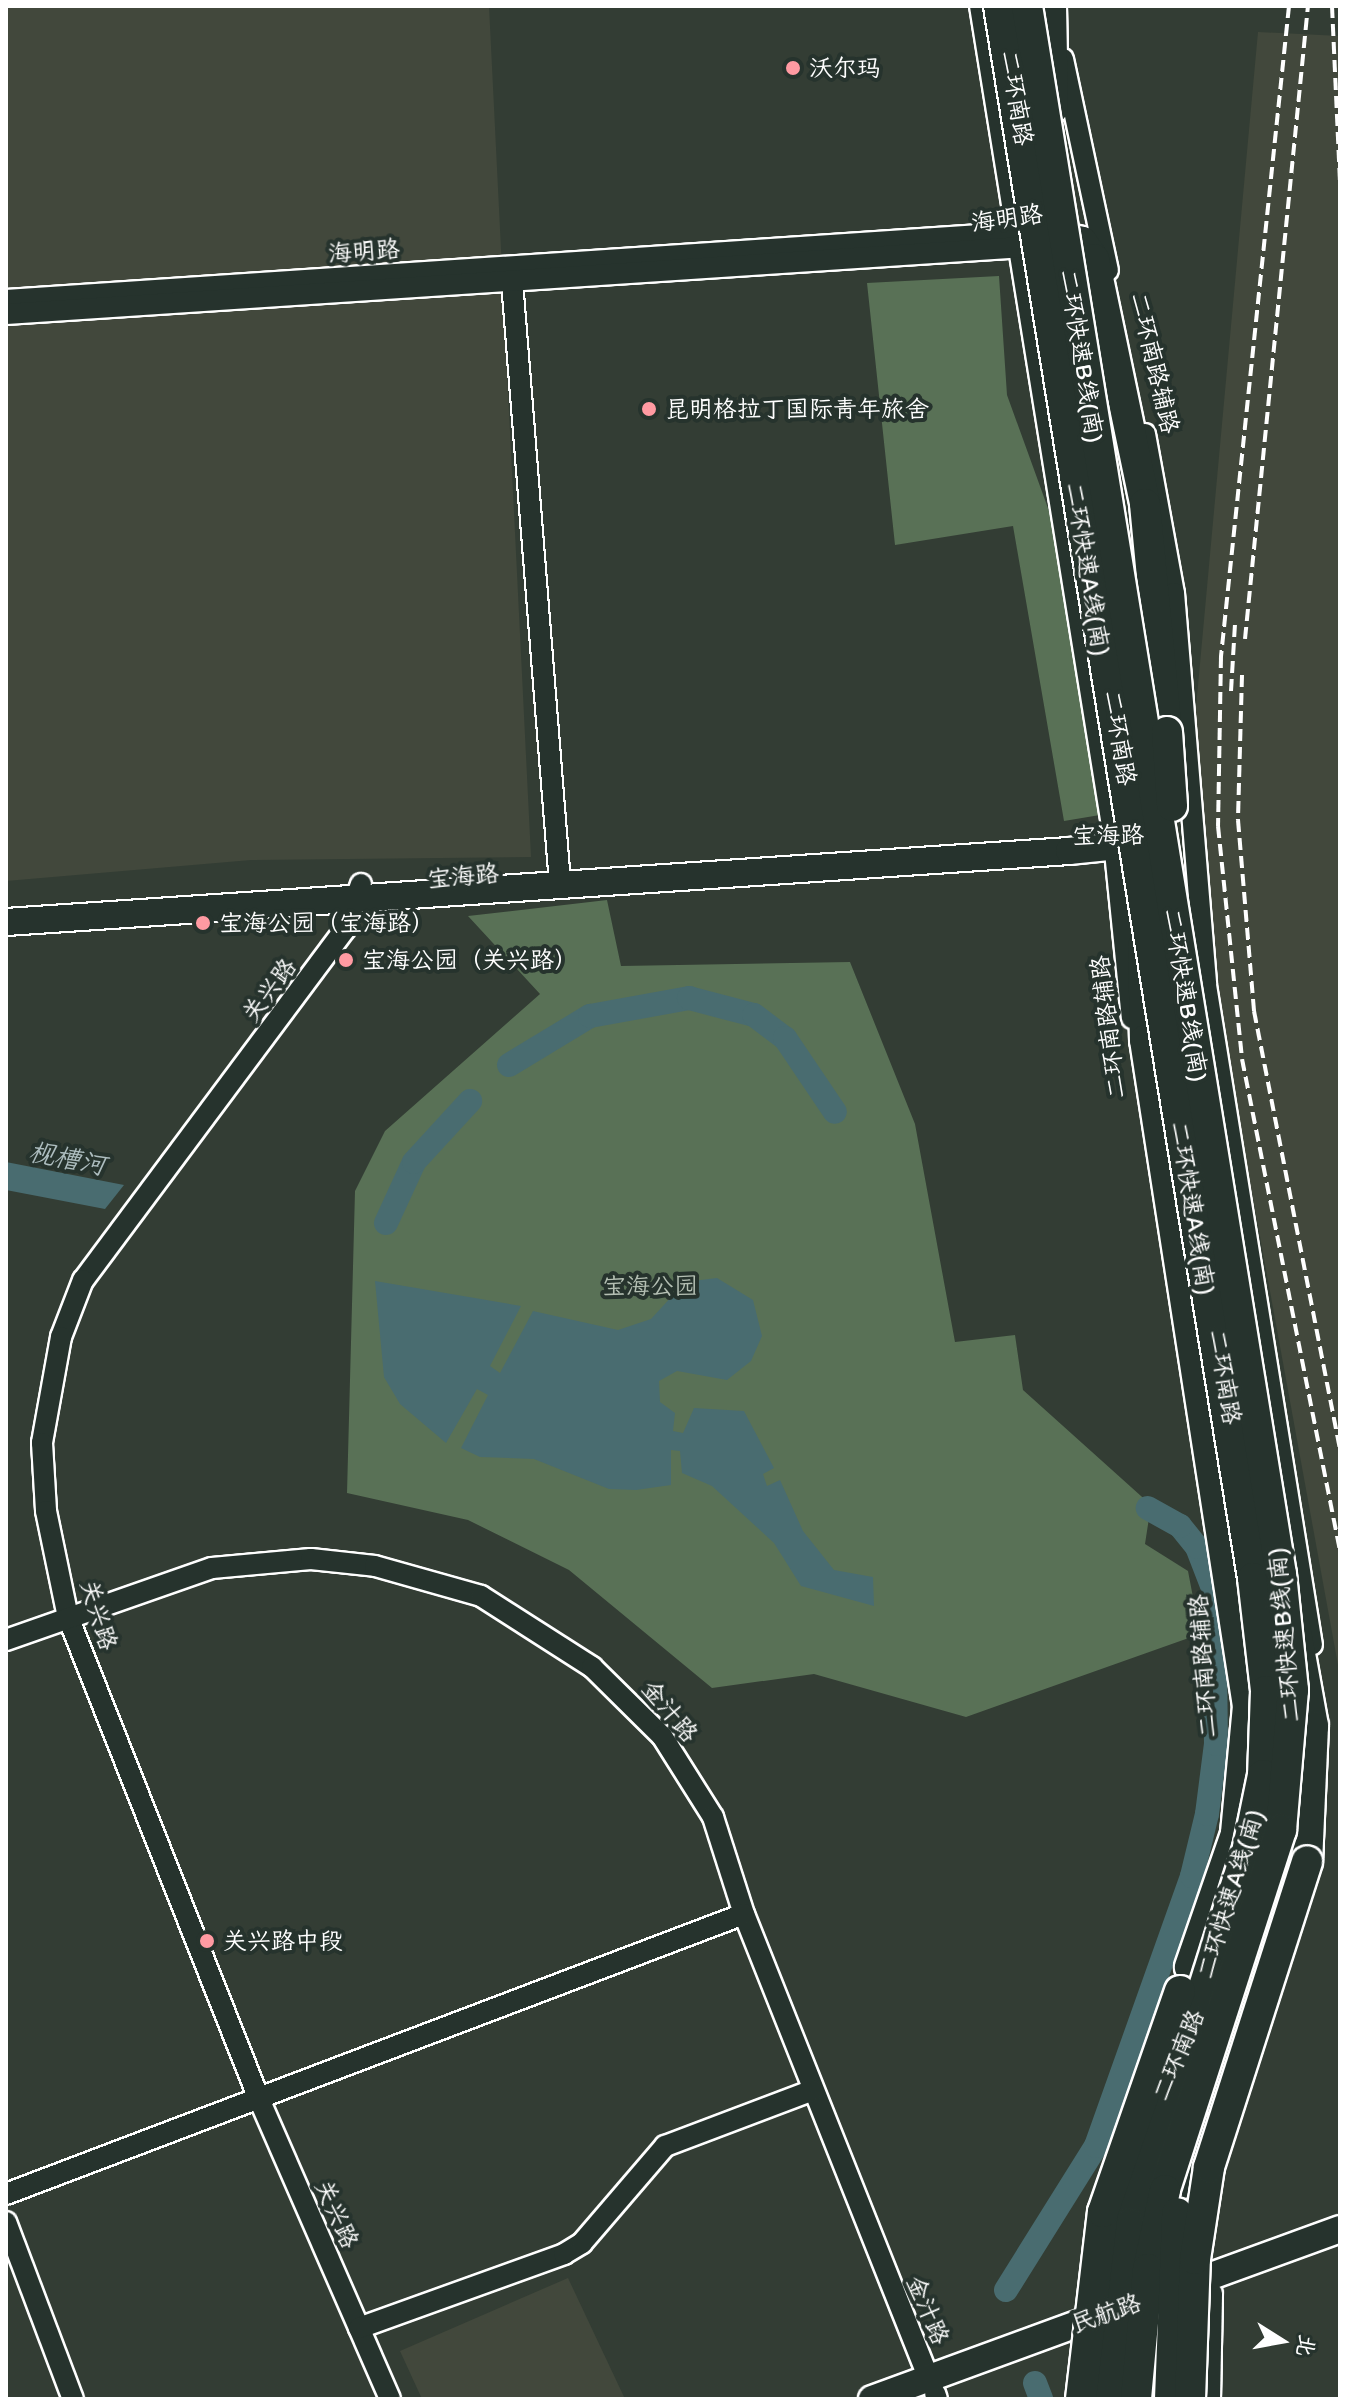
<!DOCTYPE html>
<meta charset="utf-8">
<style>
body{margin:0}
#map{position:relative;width:1346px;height:2405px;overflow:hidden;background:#333d34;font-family:Itim,"LXGW WenKai TC",sans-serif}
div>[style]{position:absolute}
.built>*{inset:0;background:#42483c}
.green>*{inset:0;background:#597156}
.water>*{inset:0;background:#496c70}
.river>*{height:24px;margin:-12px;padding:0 12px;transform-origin:12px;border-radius:12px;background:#496c70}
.roads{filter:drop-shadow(2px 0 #fff) drop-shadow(-2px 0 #fff) drop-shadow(0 2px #fff) drop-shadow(0 -2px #fff)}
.minor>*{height:20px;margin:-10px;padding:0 10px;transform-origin:10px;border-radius:10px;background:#26332d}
.major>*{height:26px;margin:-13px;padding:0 13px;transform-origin:13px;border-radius:13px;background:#26332d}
.highway>*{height:30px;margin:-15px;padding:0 15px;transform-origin:15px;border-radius:15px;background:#26332d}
.rail>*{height:4px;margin-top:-2px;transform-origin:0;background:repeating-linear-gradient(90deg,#fff 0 12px,transparent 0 18px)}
.bridges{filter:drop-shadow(2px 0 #fff) drop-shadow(-2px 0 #fff) drop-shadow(0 2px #fff) drop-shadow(0 -2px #fff)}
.highway-bridge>*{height:30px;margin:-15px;padding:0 15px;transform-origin:15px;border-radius:15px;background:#26332d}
.dots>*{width:22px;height:22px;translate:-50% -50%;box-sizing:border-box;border:4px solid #26332d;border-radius:50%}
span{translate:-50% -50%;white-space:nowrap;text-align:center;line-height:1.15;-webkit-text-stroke:8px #26332d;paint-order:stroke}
.poi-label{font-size:24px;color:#fff}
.left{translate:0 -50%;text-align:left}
.street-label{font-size:24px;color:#fff}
.park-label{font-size:24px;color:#b4bfb3}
.water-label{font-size:26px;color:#adbdbf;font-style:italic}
.frame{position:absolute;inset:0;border:8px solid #fff;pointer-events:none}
.north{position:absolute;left:1242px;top:2301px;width:80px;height:80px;-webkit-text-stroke:6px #26332d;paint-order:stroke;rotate:101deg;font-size:22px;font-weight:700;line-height:32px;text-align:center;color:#fff}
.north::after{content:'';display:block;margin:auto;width:28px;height:36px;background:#fff;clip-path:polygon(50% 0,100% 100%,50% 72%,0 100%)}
</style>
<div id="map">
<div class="built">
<i style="clip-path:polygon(6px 6px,489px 6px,531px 857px,251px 860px,6px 881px)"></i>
<i style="clip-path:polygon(1258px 32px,1340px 36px,1340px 1676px,1223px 1033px,1194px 729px)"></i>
<i style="clip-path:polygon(568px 2278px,625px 2399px,422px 2399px,400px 2351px)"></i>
</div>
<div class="green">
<i style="clip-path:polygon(999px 276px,1007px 395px,1049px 511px,1084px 664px,1100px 815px,1064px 821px,1013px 526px,895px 545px,867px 283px)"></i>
<i style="clip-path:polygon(607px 900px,621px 966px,850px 962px,915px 1124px,955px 1342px,1015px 1335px,1023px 1390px,1151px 1505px,1145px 1544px,1188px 1571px,1200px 1634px,966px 1717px,814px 1674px,712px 1688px,569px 1570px,468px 1520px,347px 1493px,355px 1191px,385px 1131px,540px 994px,468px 916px)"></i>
</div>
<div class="water">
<i style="clip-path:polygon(6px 1162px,124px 1185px,105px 1209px,6px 1190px)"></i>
<i style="clip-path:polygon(717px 1278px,753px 1300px,762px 1336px,751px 1361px,727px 1380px,677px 1371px,659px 1381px,660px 1402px,675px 1413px,673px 1431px,683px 1433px,694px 1408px,744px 1411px,774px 1468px,763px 1474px,767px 1486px,780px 1480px,803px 1531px,834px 1570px,873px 1577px,874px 1606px,801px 1586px,774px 1543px,712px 1486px,682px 1473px,680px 1451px,671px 1450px,671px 1485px,636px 1490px,609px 1489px,534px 1459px,480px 1457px,461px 1448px,488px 1395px,477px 1389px,446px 1443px,400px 1404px,384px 1377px,375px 1281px,521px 1306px,490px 1366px,500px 1373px,533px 1311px,618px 1330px,651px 1319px,685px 1282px)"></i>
</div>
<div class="river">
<i style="left:509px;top:1065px;width:95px;rotate:-31.2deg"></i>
<i style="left:590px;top:1016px;width:101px;rotate:-10.3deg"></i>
<i style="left:689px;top:998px;width:67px;rotate:14.7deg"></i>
<i style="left:754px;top:1015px;width:39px;rotate:37deg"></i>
<i style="left:785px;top:1038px;width:89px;rotate:56deg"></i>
<i style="left:386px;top:1223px;width:67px;rotate:-65.3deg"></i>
<i style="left:414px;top:1162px;width:83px;rotate:-47.4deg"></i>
<i style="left:1006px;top:2290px;width:170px;rotate:-58deg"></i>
<i style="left:1096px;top:2146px;width:287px;rotate:-70.4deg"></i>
<i style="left:1192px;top:1876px;width:64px;rotate:-76.4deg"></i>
<i style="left:1207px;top:1814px;width:71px;rotate:-82.7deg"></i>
<i style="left:1216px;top:1744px;width:153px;rotate:-90.7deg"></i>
<i style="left:1214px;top:1591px;width:47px;rotate:-111.1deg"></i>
<i style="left:1197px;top:1547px;width:27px;rotate:-129deg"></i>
<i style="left:1180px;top:1526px;width:37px;rotate:-151deg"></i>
<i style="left:1035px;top:2383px;width:17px;rotate:69deg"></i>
</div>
<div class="roads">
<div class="minor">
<i style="left:980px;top:6px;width:837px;rotate:80.85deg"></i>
<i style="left:1113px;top:832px;width:187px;rotate:84.2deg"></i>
<i style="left:1063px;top:59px;width:216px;rotate:78deg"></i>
<i style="left:511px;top:269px;width:616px;rotate:85.44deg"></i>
<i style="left:6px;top:300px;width:1021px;rotate:-3.82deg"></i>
<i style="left:6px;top:314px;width:1020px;rotate:-3.77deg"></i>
<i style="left:1145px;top:434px;width:162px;rotate:79.7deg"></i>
<i style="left:1174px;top:593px;width:393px;rotate:85.3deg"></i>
<i style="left:1206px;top:985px;width:668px;rotate:80.88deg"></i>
<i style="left:361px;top:884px;width:48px;rotate:109.6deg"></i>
<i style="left:345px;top:929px;width:438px;rotate:126.7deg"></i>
<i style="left:83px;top:1280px;width:61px;rotate:111.1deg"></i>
<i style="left:61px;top:1337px;width:108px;rotate:100.2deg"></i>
<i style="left:42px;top:1443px;width:68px;rotate:86.6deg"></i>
<i style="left:46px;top:1511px;width:108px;rotate:78.3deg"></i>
<i style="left:68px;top:1617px;width:518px;rotate:68.38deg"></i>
<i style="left:259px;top:2099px;width:327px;rotate:66.4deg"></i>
<i style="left:6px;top:1640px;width:218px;rotate:-19.3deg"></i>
<i style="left:212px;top:1568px;width:99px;rotate:-5.2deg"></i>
<i style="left:311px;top:1559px;width:64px;rotate:6.2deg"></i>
<i style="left:375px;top:1566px;width:110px;rotate:15.8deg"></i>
<i style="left:481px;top:1596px;width:132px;rotate:32.6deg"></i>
<i style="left:592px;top:1667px;width:98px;rotate:44.6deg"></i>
<i style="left:662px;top:1736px;width:96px;rotate:57.8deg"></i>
<i style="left:713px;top:1817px;width:102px;rotate:72.3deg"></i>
<i style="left:744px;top:1914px;width:498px;rotate:68.3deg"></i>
<i style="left:6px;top:2194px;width:789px;rotate:-20.78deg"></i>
<i style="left:1177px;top:2194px;width:80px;rotate:-62.5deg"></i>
<i style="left:6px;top:2222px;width:189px;rotate:69.3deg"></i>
<i style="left:359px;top:2328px;width:218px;rotate:-19.8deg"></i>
<i style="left:564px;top:2254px;width:21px;rotate:-31deg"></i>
<i style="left:582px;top:2243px;width:128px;rotate:-49.4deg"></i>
<i style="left:665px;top:2146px;width:158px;rotate:-20.7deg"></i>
<i style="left:935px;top:2393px;width:6px;rotate:72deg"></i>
<i style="left:1210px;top:2399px;width:106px;rotate:-88.9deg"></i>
</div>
<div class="major">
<i style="left:6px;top:922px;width:1065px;rotate:-3.82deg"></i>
<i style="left:1069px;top:851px;width:69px;rotate:-5.8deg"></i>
<i style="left:1138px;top:844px;width:17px;rotate:-31deg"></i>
<i style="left:1178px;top:2288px;width:172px;rotate:-20deg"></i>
<i style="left:872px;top:2399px;width:250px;rotate:-20.1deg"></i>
</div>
<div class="highway">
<i style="left:1051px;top:6px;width:102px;rotate:88.9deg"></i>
<i style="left:1059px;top:237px;width:24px;rotate:12deg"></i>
<i style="left:1082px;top:242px;width:21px;rotate:55deg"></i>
<i style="left:1094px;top:259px;width:250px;rotate:78.2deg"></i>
<i style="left:1145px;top:504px;width:229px;rotate:84.5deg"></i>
<i style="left:1143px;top:946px;width:94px;rotate:88.8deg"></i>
<i style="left:1145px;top:1040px;width:674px;rotate:81.21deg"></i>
<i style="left:1248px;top:1706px;width:129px;rotate:95.4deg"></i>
<i style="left:1236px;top:1834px;width:141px;rotate:109.1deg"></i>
<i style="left:1295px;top:1626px;width:102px;rotate:79.8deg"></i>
<i style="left:1313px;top:1726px;width:135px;rotate:92.5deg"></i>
</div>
</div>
<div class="rail">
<i style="left:1289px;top:6px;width:654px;rotate:95.97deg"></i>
<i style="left:1221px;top:656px;width:170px;rotate:91deg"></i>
<i style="left:1218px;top:826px;width:234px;rotate:84.1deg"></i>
<i style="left:1242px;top:1059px;width:502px;rotate:78.73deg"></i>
<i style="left:1332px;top:6px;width:178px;rotate:87.4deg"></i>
<i style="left:1245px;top:639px;width:636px;rotate:-84.32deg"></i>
<i style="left:1242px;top:675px;width:145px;rotate:91.6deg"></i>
<i style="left:1238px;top:820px;width:192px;rotate:85.2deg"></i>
<i style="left:1254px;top:1011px;width:446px;rotate:78.9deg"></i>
<i style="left:1231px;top:691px;width:68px;rotate:-86.6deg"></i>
</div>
<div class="bridges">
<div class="highway-bridge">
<i style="left:999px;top:6px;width:1592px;rotate:80.82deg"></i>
<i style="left:1253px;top:1578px;width:114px;rotate:83.4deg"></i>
<i style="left:1266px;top:1691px;width:84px;rotate:92deg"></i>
<i style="left:1263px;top:1775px;width:75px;rotate:101.6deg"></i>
<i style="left:1248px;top:1848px;width:394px;rotate:107.6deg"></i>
<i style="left:1129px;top:2224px;width:176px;rotate:96.8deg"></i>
<i style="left:1027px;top:6px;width:1588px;rotate:80.8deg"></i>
<i style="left:1281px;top:1574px;width:117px;rotate:84.1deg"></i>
<i style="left:1293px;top:1690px;width:141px;rotate:94.9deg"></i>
<i style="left:1281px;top:1830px;width:378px;rotate:107.9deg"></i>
<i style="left:1165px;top:2190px;width:81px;rotate:102.1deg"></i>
<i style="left:1148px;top:2269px;width:131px;rotate:95.3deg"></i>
<i style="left:1167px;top:732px;width:74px;rotate:86.1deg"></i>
<i style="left:1081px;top:2399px;width:188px;rotate:-83.3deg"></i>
<i style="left:1103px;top:2212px;width:234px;rotate:-70.8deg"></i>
<i style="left:1170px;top:2399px;width:186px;rotate:-87.8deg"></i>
<i style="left:1190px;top:2399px;width:140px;rotate:-88deg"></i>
<i style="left:1195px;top:2259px;width:93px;rotate:-81.3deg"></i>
<i style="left:1209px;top:2167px;width:321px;rotate:-72.2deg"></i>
</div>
</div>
<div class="dots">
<i style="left:793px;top:68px;background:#ff9aa2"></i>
<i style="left:649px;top:409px;background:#ff9aa2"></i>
<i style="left:203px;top:923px;background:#ff9aa2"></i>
<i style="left:346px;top:960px;background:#ff9aa2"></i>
<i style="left:207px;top:1941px;background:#ff9aa2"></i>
</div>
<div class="poi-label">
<span class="left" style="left:809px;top:68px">沃尔玛</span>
<span class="left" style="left:665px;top:409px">昆明格拉丁国际青年旅舍</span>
<span class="left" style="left:219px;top:923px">宝海公园（宝海路）</span>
<span class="left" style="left:362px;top:960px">宝海公园（关兴路）</span>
<span class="left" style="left:223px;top:1941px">关兴路中段</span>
</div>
<div class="street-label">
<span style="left:1017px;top:98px;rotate:81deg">二环南路</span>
<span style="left:1007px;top:218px;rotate:-8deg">海明路</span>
<span style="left:364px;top:251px;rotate:-4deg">海明路</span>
<span style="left:1082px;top:356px;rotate:81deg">二环快速B线(南)</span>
<span style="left:1155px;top:363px;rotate:77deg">二环南路辅路</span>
<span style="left:1088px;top:569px;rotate:81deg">二环快速A线(南)</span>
<span style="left:1120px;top:738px;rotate:81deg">二环南路</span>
<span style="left:1108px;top:835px;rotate:-1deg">宝海路</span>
<span style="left:463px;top:876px;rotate:-5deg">宝海路</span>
<span style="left:269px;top:990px;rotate:-53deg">关兴路</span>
<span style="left:1186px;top:995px;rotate:81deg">二环快速B线(南)</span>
<span style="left:1108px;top:1027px;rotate:-97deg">二环南路辅路</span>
<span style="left:1193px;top:1208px;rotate:81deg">二环快速A线(南)</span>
<span style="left:1225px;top:1377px;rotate:81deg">二环南路</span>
<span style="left:99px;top:1615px;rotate:73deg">关兴路</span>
<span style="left:1284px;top:1635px;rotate:-95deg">二环快速B线(南)</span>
<span style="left:1203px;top:1666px;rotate:-94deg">二环南路辅路</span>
<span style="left:670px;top:1711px;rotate:50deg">金汁路</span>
<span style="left:1230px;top:1894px;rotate:-73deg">二环快速A线(南)</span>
<span style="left:1178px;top:2055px;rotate:-67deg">二环南路</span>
<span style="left:337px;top:2214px;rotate:66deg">关兴路</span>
<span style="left:928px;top:2310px;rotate:67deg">金汁路</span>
<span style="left:1106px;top:2313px;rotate:-19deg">民航路</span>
</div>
<div class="park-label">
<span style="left:650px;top:1286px">宝海公园</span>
</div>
<div class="water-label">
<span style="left:67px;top:1159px;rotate:11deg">枧槽河</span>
</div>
<div class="frame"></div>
<div class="north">北</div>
</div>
